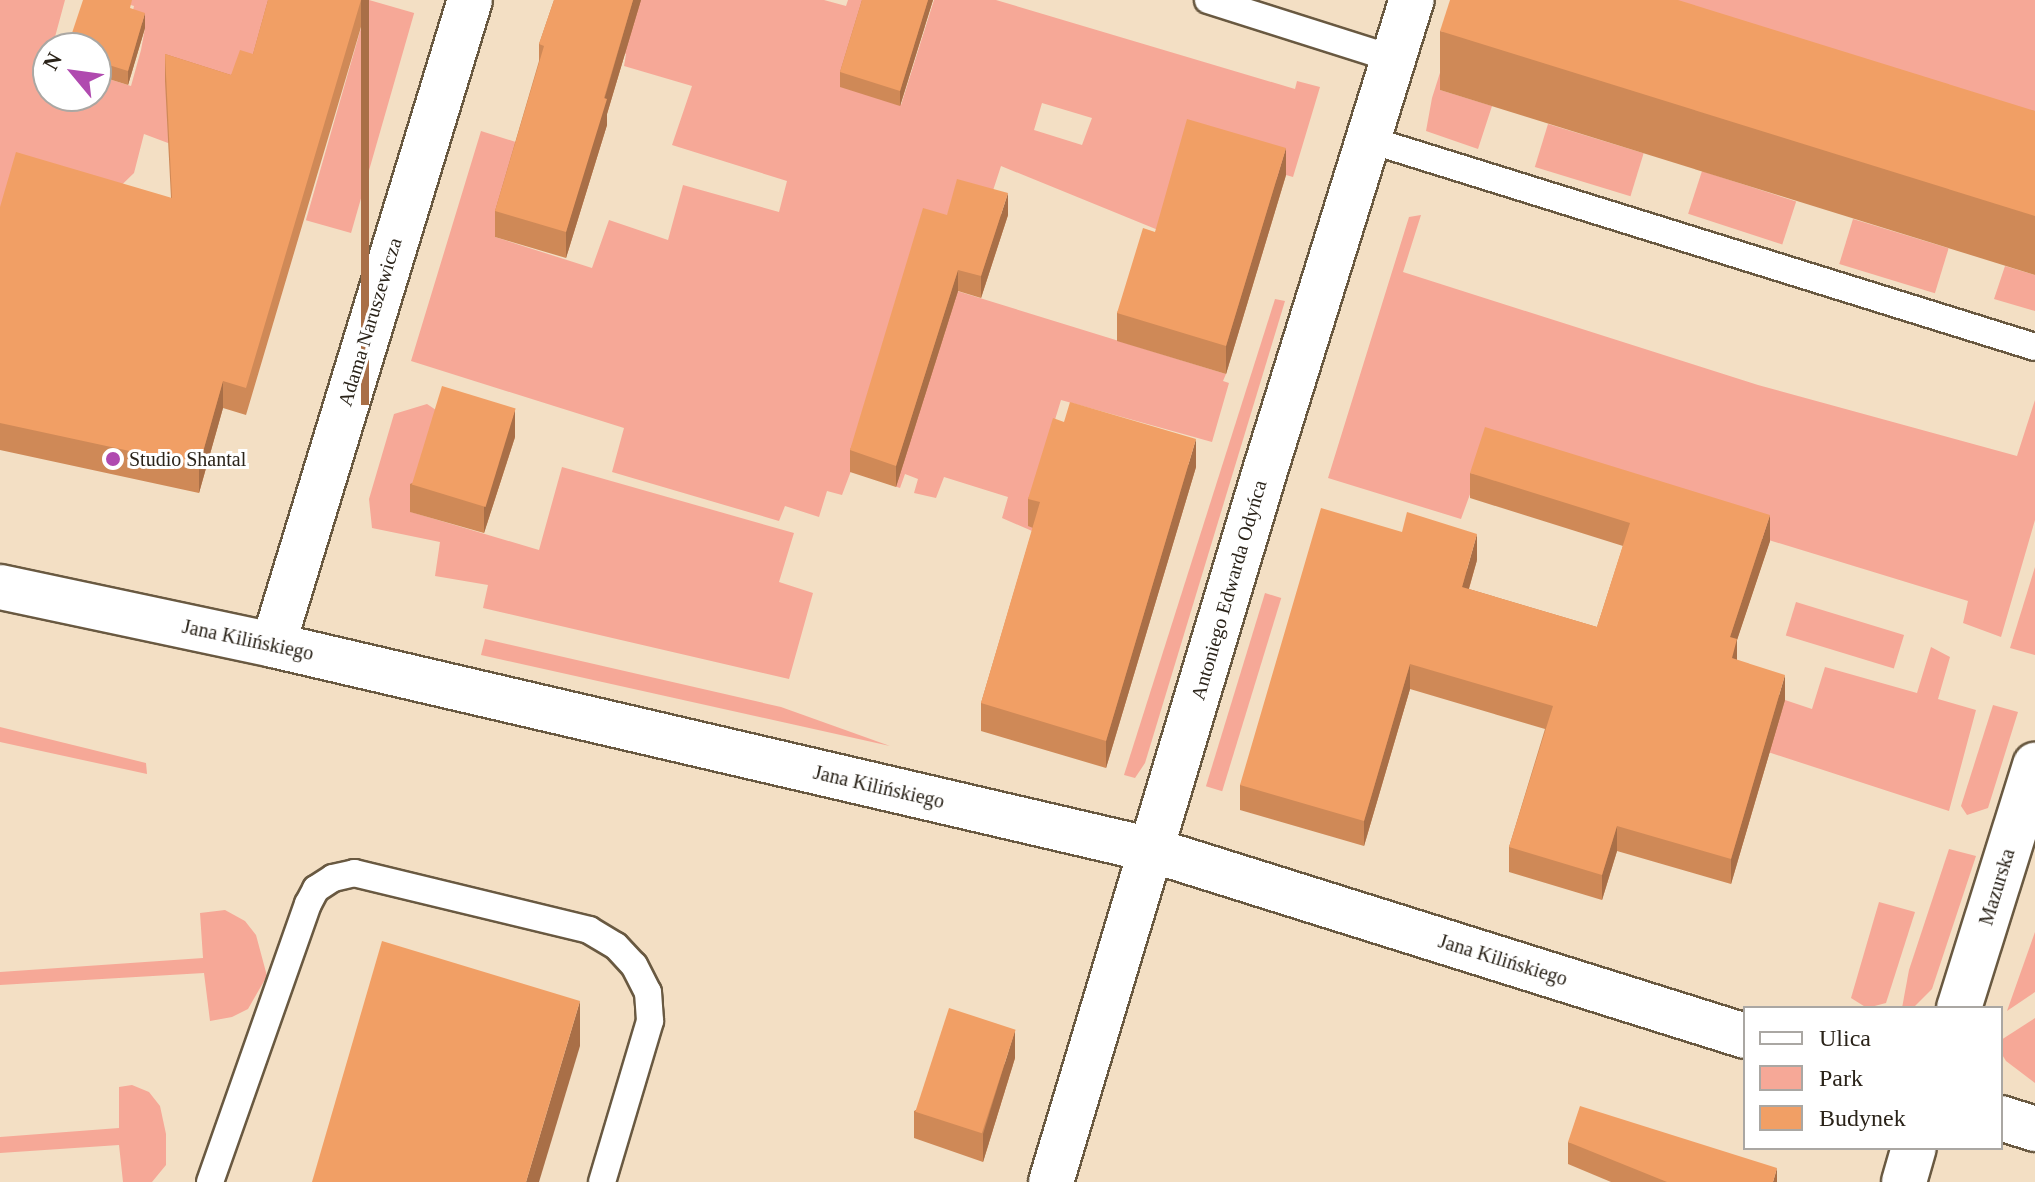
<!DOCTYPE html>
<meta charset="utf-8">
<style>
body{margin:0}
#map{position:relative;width:2035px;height:1182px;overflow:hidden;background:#f3dfc4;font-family:"Times New Roman",serif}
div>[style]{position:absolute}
.green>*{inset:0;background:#f6a897;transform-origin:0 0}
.roads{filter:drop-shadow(2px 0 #695941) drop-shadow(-2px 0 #695941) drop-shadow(0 2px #695941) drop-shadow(0 -2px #695941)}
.service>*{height:26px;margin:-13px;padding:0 13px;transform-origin:13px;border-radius:13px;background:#fff}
.minor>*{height:44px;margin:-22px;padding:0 22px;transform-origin:22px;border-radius:22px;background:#fff}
.tertiary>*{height:44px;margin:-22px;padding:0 22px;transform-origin:22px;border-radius:22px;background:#fff}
.wall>*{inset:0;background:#cf8957}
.shaded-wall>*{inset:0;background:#a96f47;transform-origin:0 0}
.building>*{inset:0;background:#f19f65;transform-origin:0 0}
.dots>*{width:22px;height:22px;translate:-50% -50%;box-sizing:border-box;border:4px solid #fff;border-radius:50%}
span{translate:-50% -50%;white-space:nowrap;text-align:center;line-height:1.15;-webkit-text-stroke:6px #fff;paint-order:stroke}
.street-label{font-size:20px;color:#2a2319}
.poi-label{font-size:20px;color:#2a2319}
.left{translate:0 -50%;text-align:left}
.legend{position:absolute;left:1743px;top:1006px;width:260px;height:144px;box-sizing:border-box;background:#fff;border:2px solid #aaa7a3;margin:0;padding:10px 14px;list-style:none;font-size:24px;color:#2a2319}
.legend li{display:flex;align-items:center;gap:16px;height:40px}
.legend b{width:40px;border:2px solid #aaa7a3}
.north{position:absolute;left:32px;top:32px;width:80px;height:80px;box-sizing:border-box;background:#fff;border:2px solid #aaa7a3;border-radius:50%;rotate:299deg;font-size:22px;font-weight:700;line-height:32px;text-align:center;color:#2a2319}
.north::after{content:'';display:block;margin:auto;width:28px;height:36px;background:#b04aaf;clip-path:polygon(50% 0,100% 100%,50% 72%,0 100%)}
</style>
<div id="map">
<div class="green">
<i style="clip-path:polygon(0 0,65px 0,52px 48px,48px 48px,48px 96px,96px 96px,96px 75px,131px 86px,141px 50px,145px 28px,130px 23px,134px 6px,114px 0,290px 0,278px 40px,168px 143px,144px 134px,134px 173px,102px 204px,0 235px)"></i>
<i style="left:369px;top:0;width:47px;height:229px;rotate:16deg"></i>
<i style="clip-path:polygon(evenodd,621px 0,824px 0,846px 6px,848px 0,867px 0,901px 105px,934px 0,996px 0,1295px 89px,1297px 81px,1320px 87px,1293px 177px,1286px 175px,1163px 232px,1001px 166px,987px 209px,944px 287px,1226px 374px,1223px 381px,1229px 383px,1212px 442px,1061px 400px,1054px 423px,1039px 534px,1002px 518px,1008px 497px,944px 477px,936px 498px,914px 493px,918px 479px,905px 474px,900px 488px,851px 471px,842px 495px,827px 491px,819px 517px,785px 506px,779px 521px,612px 472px,624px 428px,411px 361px,481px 131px,522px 144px,495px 237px,592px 268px,609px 220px,668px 240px,683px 185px,779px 212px,787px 181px,672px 145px,692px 86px,624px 66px,626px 54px,607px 48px,621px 0,1042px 103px,1092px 118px,1082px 145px,1034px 130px,1042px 103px)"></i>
<i style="clip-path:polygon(1463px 0,1440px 90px,1492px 106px,1478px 149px,1426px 131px,1432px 98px)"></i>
<i style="clip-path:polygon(1488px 0,2035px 0,2035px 170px)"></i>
<i style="left:1548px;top:124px;width:100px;height:45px;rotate:17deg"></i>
<i style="left:1702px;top:171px;width:99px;height:45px;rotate:18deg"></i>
<i style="clip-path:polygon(1421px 215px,1403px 272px,1758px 385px,2017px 456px,2035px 400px,2035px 520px,2001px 637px,1963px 623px,1968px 601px,1485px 453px,1461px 519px,1328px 478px,1409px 217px)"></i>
<i style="left:1853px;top:219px;width:100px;height:47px;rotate:17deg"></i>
<i style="clip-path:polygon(2005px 266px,2035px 275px,2035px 311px,1994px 299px)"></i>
<i style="clip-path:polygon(1275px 299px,1285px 301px,1145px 763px,1135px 778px,1124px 775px)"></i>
<i style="clip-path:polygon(427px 404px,442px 414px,411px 512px,539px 550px,562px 467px,794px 533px,779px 582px,813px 593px,789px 679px,483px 608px,488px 585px,435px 576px,440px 542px,372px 528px,369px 499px,394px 414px)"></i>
<i style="clip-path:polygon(2035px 567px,2035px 655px,2010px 648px)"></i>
<i style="left:1265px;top:593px;width:17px;height:202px;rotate:17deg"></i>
<i style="left:1796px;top:602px;width:113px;height:35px;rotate:17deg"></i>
<i style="clip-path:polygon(485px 639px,781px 707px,890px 746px,481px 655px)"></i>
<i style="clip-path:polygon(1931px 647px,1950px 657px,1938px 699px,1976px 710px,1949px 811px,1768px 752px,1785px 700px,1812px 709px,1825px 667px,1917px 693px)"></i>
<i style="clip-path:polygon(1993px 705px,2018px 712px,1988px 808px,1967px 815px,1961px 806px)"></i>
<i style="clip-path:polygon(0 727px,146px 763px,147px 774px,0 742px)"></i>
<i style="clip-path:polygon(1949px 849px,1976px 856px,1932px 989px,1913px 1008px,1902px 1008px,1909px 970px)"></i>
<i style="clip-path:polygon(1879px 902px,1915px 912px,1886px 1003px,1867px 1008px,1851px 998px)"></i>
<i style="clip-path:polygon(225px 910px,245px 921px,256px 935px,267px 976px,248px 1009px,232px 1017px,210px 1021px,204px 973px,0 985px,0 972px,203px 958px,200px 913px)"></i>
<i style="clip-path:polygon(2035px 932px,2035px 992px,2007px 1011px)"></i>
<i style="clip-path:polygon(2035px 1018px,2035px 1083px,2006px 1061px,2001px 1053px,2001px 1040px)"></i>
<i style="clip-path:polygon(132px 1085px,149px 1092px,160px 1106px,166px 1134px,166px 1165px,152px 1182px,123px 1182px,119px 1145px,0 1153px,0 1137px,119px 1128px,119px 1087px)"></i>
</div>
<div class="roads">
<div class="service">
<i style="left:1208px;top:0;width:195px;rotate:17.6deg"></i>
<i style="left:1370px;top:140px;width:696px;rotate:17.29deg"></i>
<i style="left:210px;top:1182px;width:295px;rotate:-70.6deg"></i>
<i style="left:308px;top:904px;width:17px;rotate:-62deg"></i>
<i style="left:316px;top:889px;width:20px;rotate:-33deg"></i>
<i style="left:333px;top:878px;width:22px;rotate:-13deg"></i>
<i style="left:354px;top:873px;width:242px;rotate:13.6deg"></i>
<i style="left:589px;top:930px;width:31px;rotate:31deg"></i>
<i style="left:616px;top:946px;width:26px;rotate:47deg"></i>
<i style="left:634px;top:965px;width:30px;rotate:63deg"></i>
<i style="left:648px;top:992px;width:29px;rotate:86deg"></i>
<i style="left:650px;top:1021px;width:168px;rotate:106.6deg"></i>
</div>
<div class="minor">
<i style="left:273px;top:645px;width:674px;rotate:-73.02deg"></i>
<i style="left:1959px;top:1008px;width:255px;rotate:-72.6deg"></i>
<i style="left:1051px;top:1182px;width:736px;rotate:-73.26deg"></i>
<i style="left:1263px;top:477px;width:500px;rotate:-72.7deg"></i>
<i style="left:1904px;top:1182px;width:35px;rotate:-74deg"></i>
</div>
<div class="tertiary">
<i style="left:0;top:587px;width:279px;rotate:12deg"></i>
<i style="left:273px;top:645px;width:903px;rotate:13.13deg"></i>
<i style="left:1152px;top:850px;width:621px;rotate:17.41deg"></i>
<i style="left:2001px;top:1118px;width:36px;rotate:18deg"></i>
</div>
</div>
<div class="wall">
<i style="clip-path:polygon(268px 0,369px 0,246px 415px,223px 408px,199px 493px,0 450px,0 207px,171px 198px,165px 81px,165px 54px,231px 75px,253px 54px)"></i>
<i style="clip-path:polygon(554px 0,641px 0,607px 114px,607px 125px,566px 258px,495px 237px,495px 211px,539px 61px,539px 44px)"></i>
<i style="clip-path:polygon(862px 0,933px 0,900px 106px,840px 87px,840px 72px)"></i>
<i style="clip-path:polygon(132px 9px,145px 28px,128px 85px,96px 75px,96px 48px)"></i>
<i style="clip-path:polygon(1440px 31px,2035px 111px,2035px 275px,1440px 90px)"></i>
<i style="clip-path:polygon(1286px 175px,1226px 374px,1117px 341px,1117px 313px,1155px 232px)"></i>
<i style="clip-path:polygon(947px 215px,1008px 215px,981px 298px,958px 291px,896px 487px,850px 472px,850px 450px)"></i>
<i style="clip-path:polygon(1064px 422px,1196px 467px,1106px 768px,981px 731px,981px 703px,1033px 528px,1028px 526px,1028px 499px)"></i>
<i style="clip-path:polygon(515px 437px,484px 533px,410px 512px,410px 484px)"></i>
<i style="clip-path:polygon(1470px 473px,1770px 541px,1737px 640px,1737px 660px,1785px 700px,1731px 884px,1617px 851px,1602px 900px,1509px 872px,1509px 847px,1545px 729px,1410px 689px,1364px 846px,1240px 810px,1240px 785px,1477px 560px,1469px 589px,1597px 627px,1623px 546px,1470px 498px)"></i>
<i style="clip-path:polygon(1015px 1058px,983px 1162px,914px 1138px,914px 1111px)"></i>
<i style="clip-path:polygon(1568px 1142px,1777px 1182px,1611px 1182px,1568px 1164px)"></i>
</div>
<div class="shaded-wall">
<i style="left:361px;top:0;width:8px;height:405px"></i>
<i style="clip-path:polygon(633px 0,641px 0,607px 114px,607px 125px,566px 258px,566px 232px)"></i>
<i style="clip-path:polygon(928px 0,933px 0,900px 106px,900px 91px)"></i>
<i style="clip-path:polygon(145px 13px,145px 28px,128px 85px,128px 71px)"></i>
<i style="clip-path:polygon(1286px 148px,1286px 175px,1226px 374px,1226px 346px)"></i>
<i style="clip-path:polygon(1008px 193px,1008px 215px,981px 298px,981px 276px)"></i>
<i style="clip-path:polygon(958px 270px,958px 291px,896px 487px,896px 466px)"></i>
<i style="clip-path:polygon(223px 381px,223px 408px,199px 493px,199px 466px)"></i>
<i style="clip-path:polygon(515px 409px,515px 437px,484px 533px,484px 506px)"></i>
<i style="clip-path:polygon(1196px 439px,1196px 467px,1106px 768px,1106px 741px)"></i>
<i style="clip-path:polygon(1770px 515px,1770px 541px,1737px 640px,1737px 664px,1732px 683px,1730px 637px)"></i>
<i style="clip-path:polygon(1477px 534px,1477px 560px,1462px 612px,1462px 587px)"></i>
<i style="clip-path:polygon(1410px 664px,1410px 689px,1364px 846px,1364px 821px)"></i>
<i style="clip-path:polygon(1785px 675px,1785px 700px,1731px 884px,1731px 859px)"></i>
<i style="clip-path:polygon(1617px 826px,1617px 851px,1602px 900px,1602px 875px)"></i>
<i style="clip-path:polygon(580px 1001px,580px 1046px,539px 1182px,526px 1182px)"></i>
<i style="clip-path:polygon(1015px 1030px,1015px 1058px,983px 1162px,983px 1134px)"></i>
<i style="clip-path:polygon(1777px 1168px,1777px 1182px,1773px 1182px)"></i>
</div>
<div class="building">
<i style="clip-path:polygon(83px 0,132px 0,130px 8px,145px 13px,128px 71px,96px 61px,96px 48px,67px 48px)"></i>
<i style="clip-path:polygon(268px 0,361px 0,246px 388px,223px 381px,199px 466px,0 423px,0 207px,16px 152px,172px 198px,165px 54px,231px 75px,240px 50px,253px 54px)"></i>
<i style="clip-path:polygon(554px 0,633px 0,604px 98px,607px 99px,566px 232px,495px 211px,544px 46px,539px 44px)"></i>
<i style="clip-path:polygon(862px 0,928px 0,900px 91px,840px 72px)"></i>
<i style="clip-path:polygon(1450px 0,1678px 0,2035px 111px,2035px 216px,1440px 31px)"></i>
<i style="clip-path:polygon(1187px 119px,1286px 148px,1226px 346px,1117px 313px,1143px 228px,1155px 232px)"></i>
<i style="clip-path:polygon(957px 179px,1008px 193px,981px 276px,958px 270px,896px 466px,850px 450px,923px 208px,947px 215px)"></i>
<i style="left:442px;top:386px;width:77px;height:103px;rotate:17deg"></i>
<i style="clip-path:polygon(1070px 402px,1196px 439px,1106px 741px,981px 703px,1040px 502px,1028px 499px,1053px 418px,1064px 422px)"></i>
<i style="clip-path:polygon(1485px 427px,1770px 515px,1730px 637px,1737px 639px,1732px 658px,1785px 675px,1731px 859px,1617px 826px,1602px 875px,1509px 847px,1553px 706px,1410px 664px,1364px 821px,1240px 785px,1321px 508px,1402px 532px,1407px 512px,1477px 534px,1462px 587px,1597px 627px,1630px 523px,1470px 473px)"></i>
<i style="clip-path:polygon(382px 941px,580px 1001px,526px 1182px,312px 1182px)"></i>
<i style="left:949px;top:1008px;width:70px;height:109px;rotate:18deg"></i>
<i style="clip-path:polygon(1580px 1106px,1777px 1168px,1773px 1182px,1667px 1182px,1568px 1142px)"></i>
</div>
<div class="dots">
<i style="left:113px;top:459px;background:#b04aaf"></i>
</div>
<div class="street-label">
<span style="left:370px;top:322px;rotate:-73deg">Adama Naruszewicza</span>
<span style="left:1229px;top:590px;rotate:-74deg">Antoniego Edwarda Odyńca</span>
<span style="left:248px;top:640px;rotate:12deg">Jana Kilińskiego</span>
<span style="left:879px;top:787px;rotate:13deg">Jana Kilińskiego</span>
<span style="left:1997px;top:887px;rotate:-73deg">Mazurska</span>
<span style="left:1503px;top:960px;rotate:17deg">Jana Kilińskiego</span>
</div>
<div class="poi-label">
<span class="left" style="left:129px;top:459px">Studio Shantal</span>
</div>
<ul class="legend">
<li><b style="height:10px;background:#fff"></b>Ulica</li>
<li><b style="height:22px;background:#f6a897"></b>Park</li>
<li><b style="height:22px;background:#f19f65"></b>Budynek</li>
</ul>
<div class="north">N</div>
</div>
